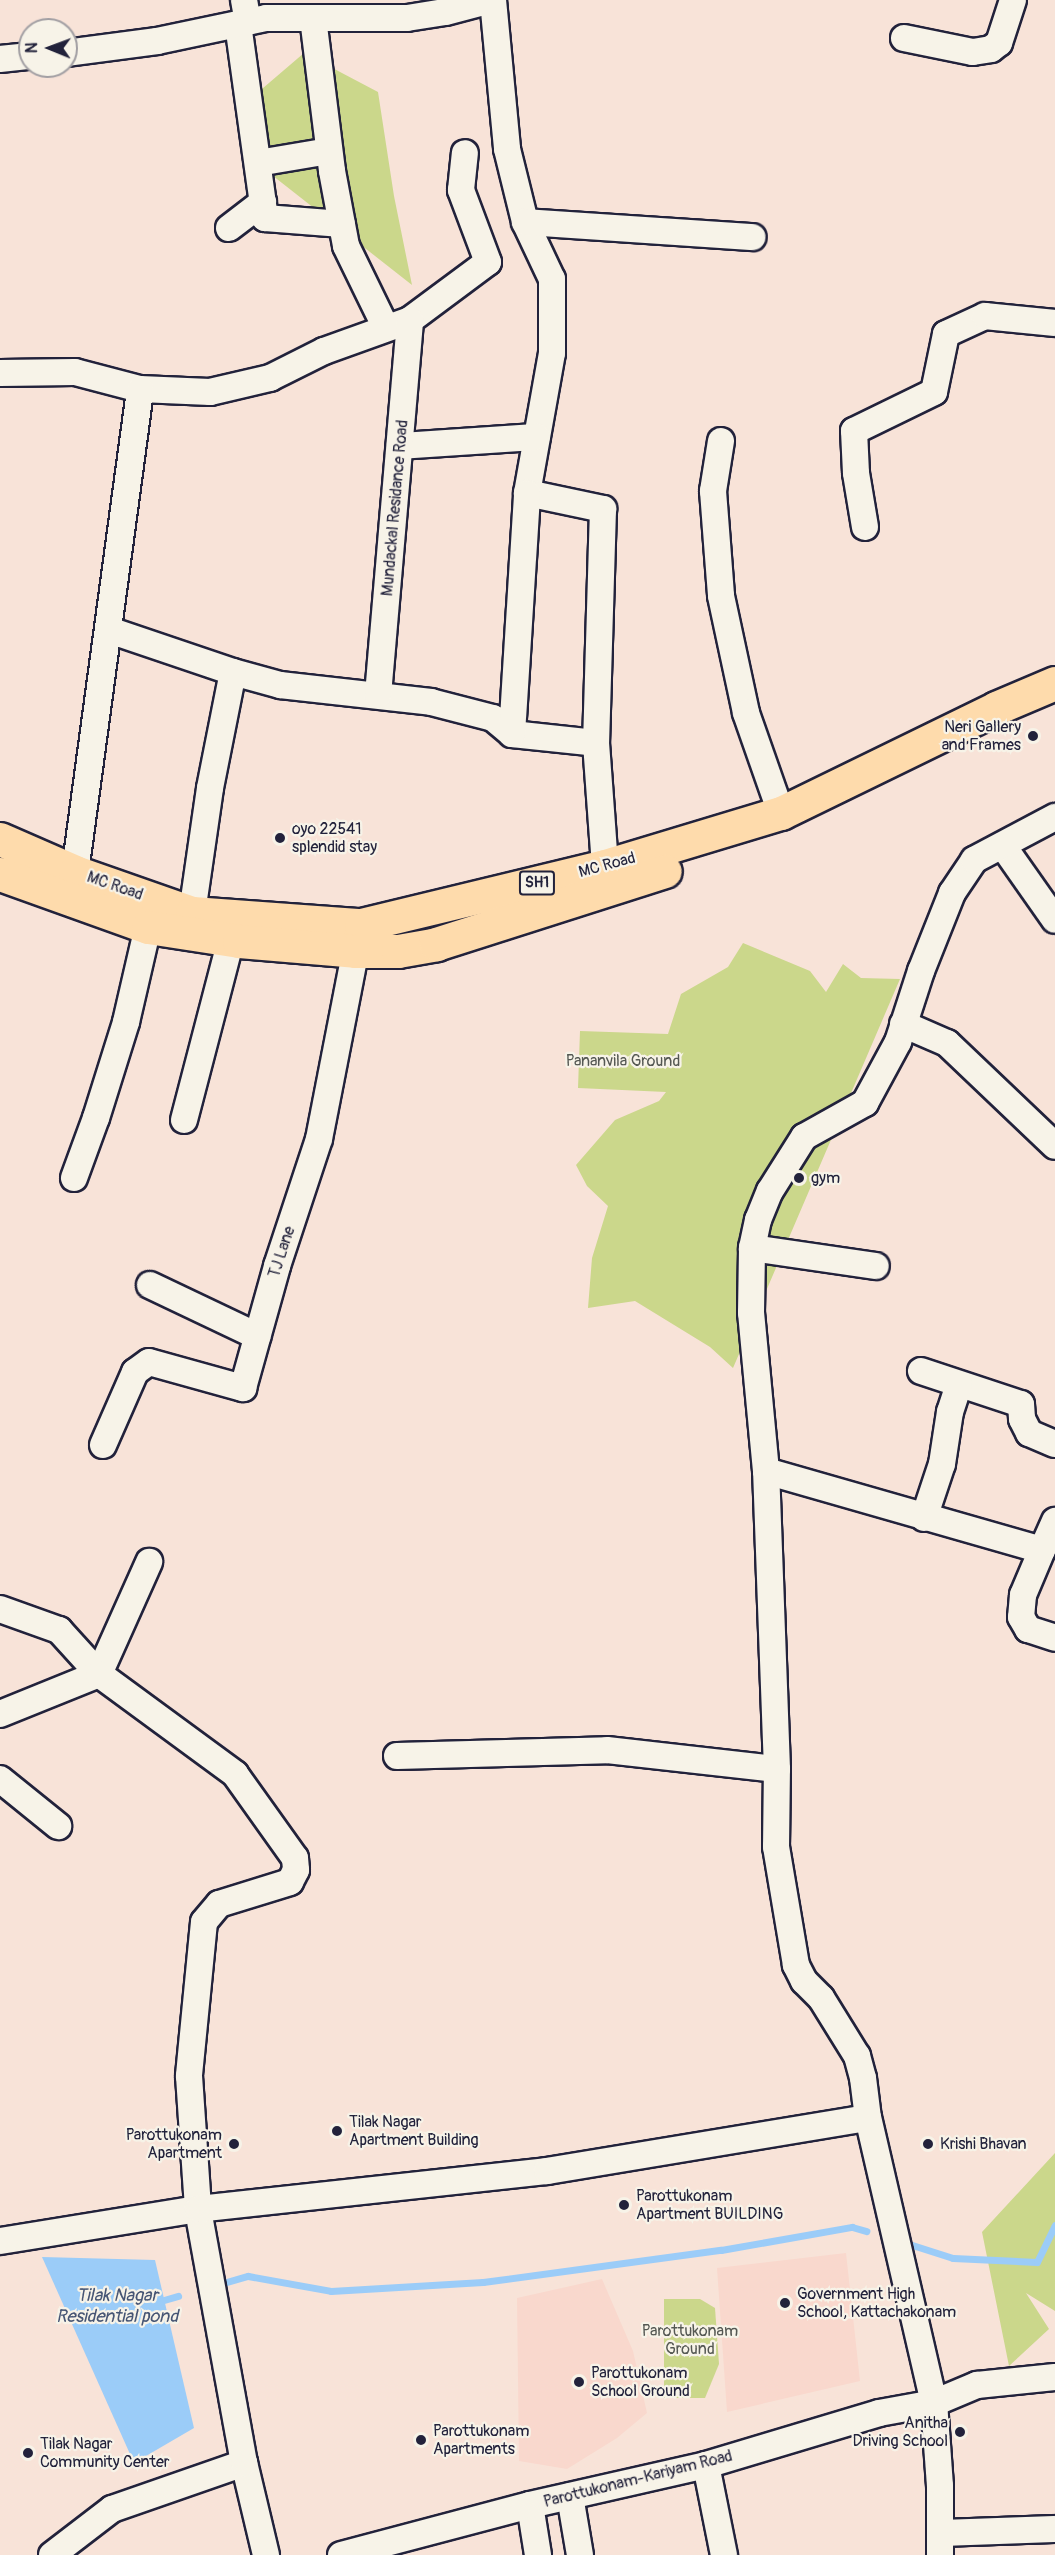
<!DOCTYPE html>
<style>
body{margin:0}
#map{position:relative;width:1055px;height:2555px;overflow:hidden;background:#f8e3d8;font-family:Pangolin,sans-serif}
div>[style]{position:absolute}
.built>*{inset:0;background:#f9d8cd}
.green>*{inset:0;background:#cbd78b}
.water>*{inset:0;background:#9bccf8}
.stream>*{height:7px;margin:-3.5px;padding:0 3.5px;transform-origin:3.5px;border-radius:3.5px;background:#9bccf8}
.roads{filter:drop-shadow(2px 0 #22223b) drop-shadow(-2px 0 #22223b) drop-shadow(0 2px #22223b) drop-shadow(0 -2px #22223b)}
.street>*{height:26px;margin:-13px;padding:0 13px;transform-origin:13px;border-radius:13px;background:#f7f3e8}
.primary>*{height:33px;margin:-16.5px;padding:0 16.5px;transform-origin:16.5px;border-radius:16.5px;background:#fedbac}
.dots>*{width:16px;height:16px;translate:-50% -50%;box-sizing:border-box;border:3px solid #f7f3e8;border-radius:50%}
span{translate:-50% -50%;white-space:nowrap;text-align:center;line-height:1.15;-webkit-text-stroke:4.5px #f7f3e8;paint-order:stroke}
.shield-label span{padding:2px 4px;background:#f7f3e8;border:2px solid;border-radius:4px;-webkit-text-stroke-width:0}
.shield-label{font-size:15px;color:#22223b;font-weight:700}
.street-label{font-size:16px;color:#22223b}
.poi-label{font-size:16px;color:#22223b}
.right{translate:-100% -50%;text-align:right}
.left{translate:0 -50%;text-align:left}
.park-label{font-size:16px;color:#555853}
.water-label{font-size:18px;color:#465574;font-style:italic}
.north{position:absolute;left:18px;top:18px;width:60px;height:60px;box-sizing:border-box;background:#f7f3e8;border:2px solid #a29fa3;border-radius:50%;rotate:271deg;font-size:16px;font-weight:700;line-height:24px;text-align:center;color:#22223b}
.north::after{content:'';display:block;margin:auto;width:21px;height:27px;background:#22223b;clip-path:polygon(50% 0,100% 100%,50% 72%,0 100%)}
</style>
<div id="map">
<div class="built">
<i style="clip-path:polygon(846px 2253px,860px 2381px,727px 2412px,717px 2268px)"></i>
<i style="clip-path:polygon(602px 2279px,633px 2351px,647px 2413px,617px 2438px,567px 2469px,519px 2461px,517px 2298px)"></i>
</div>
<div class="green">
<i style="clip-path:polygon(304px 53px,378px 92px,394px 196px,412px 285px,254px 161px,236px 111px)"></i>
<i style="clip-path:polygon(743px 943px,810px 971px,826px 992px,843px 964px,861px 978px,900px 979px,733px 1368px,710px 1347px,635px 1301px,588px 1308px,592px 1258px,608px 1206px,587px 1186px,576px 1165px,615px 1120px,659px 1101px,666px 1092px,578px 1088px,580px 1031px,668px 1034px,681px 994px,728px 967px)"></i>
<i style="clip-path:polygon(1055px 2153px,1055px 2311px,1026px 2293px,1049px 2329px,1009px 2366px,982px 2232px)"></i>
<i style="clip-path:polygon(664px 2299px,700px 2299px,715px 2308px,719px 2364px,705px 2398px,664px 2398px)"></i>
</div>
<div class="water">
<i style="clip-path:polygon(42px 2257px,155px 2260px,194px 2428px,134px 2463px)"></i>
</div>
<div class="stream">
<i style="left:909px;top:2244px;width:46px;rotate:17.7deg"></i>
<i style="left:953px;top:2258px;width:84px;rotate:2.7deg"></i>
<i style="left:1037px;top:2262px;width:41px;rotate:-64.1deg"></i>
<i style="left:216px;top:2285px;width:33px;rotate:-16deg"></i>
<i style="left:248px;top:2276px;width:84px;rotate:10.2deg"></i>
<i style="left:331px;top:2291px;width:152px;rotate:-3.4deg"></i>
<i style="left:483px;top:2282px;width:240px;rotate:-7.7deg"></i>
<i style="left:721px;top:2250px;width:133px;rotate:-10deg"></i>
<i style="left:852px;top:2227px;width:15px;rotate:16deg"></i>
<i style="left:157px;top:2302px;width:22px;rotate:-16deg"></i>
</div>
<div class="roads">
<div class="street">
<i style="left:244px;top:0;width:22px;rotate:80deg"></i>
<i style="left:493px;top:0;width:150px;rotate:84.6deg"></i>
<i style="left:507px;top:149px;width:75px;rotate:76.1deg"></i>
<i style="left:525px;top:222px;width:63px;rotate:64.7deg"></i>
<i style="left:552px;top:279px;width:74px;rotate:90deg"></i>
<i style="left:552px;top:353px;width:142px;rotate:100.1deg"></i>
<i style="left:527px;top:493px;width:78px;rotate:11.9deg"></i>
<i style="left:603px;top:509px;width:234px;rotate:91.7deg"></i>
<i style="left:596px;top:743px;width:123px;rotate:85.8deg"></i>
<i style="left:313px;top:18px;width:154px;rotate:82.9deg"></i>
<i style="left:332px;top:171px;width:76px;rotate:79.4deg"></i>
<i style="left:346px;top:246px;width:91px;rotate:64deg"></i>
<i style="left:238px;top:24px;width:196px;rotate:82.1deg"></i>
<i style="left:265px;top:218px;width:77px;rotate:4.5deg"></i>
<i style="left:904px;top:38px;width:70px;rotate:11.5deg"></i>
<i style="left:973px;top:52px;width:18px;rotate:-9deg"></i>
<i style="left:991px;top:49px;width:10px;rotate:-37deg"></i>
<i style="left:999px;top:43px;width:45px;rotate:-72deg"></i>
<i style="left:66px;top:53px;width:92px;rotate:-7.5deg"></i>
<i style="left:157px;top:41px;width:111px;rotate:-11.9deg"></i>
<i style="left:266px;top:18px;width:141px"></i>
<i style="left:407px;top:18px;width:39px;rotate:-9deg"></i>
<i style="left:446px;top:12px;width:47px;rotate:-14.9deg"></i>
<i style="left:0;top:59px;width:30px;rotate:-6deg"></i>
<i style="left:258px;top:163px;width:72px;rotate:-9.6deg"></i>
<i style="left:525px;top:222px;width:228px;rotate:3.8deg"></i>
<i style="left:229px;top:228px;width:43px;rotate:-37.4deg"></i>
<i style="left:0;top:373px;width:75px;rotate:-0.8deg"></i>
<i style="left:75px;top:372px;width:67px;rotate:14.7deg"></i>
<i style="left:140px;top:389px;width:70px;rotate:2.5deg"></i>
<i style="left:210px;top:392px;width:62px;rotate:-13.1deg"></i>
<i style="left:270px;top:378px;width:60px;rotate:-26.6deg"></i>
<i style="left:324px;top:351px;width:91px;rotate:-19.8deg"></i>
<i style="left:410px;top:320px;width:97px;rotate:-36.6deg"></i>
<i style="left:488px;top:262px;width:77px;rotate:-110.6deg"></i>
<i style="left:461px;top:190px;width:37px;rotate:-84deg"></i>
<i style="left:721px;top:441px;width:51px;rotate:99.1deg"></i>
<i style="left:713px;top:491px;width:105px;rotate:85.6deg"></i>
<i style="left:721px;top:596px;width:120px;rotate:77.9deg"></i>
<i style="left:746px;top:713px;width:106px;rotate:70.7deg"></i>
<i style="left:400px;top:446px;width:137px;rotate:-3.8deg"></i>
<i style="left:865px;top:527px;width:55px;rotate:-99.5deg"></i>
<i style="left:856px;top:473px;width:42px;rotate:-92.7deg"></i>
<i style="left:854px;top:431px;width:89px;rotate:-26deg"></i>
<i style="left:934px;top:392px;width:59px;rotate:-78.3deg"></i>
<i style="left:946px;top:334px;width:43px;rotate:-24.8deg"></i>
<i style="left:985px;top:316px;width:70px;rotate:5.7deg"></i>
<i style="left:109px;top:630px;width:131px;rotate:18.7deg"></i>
<i style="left:233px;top:672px;width:49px;rotate:15.5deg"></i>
<i style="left:280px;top:685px;width:152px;rotate:6.4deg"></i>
<i style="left:431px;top:702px;width:64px;rotate:14.5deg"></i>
<i style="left:493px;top:718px;width:25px;rotate:40deg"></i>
<i style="left:512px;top:734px;width:84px;rotate:6.1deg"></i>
<i style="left:378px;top:695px;width:376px;rotate:-85.1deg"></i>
<i style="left:512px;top:734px;width:241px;rotate:-86.4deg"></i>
<i style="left:1003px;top:846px;width:90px;rotate:54.9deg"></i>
<i style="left:75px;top:872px;width:487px;rotate:-82.3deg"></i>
<i style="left:192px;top:913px;width:126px;rotate:-81.8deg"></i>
<i style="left:210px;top:788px;width:118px;rotate:-78.8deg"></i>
<i style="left:903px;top:1024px;width:48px;rotate:23.4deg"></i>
<i style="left:947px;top:1043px;width:149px;rotate:43.6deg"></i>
<i style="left:184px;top:1120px;width:186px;rotate:-75.4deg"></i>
<i style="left:74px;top:1178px;width:64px;rotate:-69.9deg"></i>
<i style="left:96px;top:1118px;width:101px;rotate:-72.6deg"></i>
<i style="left:126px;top:1022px;width:98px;rotate:-77deg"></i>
<i style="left:752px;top:1248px;width:125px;rotate:8.3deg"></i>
<i style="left:150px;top:1285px;width:119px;rotate:25.5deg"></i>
<i style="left:921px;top:1371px;width:105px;rotate:18.3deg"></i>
<i style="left:1021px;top:1404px;width:15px;rotate:86deg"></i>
<i style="left:1022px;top:1419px;width:16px;rotate:63deg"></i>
<i style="left:1029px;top:1433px;width:28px;rotate:23deg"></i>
<i style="left:103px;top:1445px;width:80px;rotate:-66.3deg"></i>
<i style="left:135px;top:1372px;width:17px;rotate:-36deg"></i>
<i style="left:149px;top:1362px;width:98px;rotate:15.5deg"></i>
<i style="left:243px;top:1388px;width:127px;rotate:-74.4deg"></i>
<i style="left:277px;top:1266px;width:134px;rotate:-71.7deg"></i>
<i style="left:319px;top:1139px;width:209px;rotate:-79deg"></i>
<i style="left:766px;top:1471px;width:287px;rotate:16deg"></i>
<i style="left:1042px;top:1550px;width:49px;rotate:112.9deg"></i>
<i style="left:1023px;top:1595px;width:22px;rotate:95deg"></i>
<i style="left:1021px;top:1617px;width:14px;rotate:60deg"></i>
<i style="left:1028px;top:1629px;width:28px;rotate:18deg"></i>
<i style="left:924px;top:1518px;width:57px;rotate:-71.6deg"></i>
<i style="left:942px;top:1464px;width:53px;rotate:-81.3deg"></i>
<i style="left:950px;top:1412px;width:29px;rotate:-72deg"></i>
<i style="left:1042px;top:1550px;width:32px;rotate:-66deg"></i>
<i style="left:0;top:1609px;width:63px;rotate:19.6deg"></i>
<i style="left:59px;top:1630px;width:59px;rotate:47.7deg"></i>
<i style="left:99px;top:1674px;width:123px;rotate:-65.9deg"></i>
<i style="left:0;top:1714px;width:107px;rotate:-22deg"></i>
<i style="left:99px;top:1674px;width:169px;rotate:36.3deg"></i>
<i style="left:235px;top:1774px;width:103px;rotate:54.5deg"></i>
<i style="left:295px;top:1858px;width:12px;rotate:85deg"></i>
<i style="left:296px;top:1870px;width:13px;rotate:117deg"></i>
<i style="left:290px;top:1882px;width:74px;rotate:162.8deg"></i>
<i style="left:219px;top:1904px;width:23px;rotate:130deg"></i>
<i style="left:204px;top:1922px;width:155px;rotate:95.6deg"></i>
<i style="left:189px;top:2076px;width:133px;rotate:86.1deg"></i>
<i style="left:198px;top:2209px;width:201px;rotate:170.8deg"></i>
<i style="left:397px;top:1756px;width:210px;rotate:-1.6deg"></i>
<i style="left:607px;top:1750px;width:171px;rotate:6.4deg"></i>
<i style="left:0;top:1779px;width:75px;rotate:39deg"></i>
<i style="left:706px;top:2465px;width:92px;rotate:78.7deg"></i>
<i style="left:570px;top:2496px;width:60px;rotate:80.4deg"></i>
<i style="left:530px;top:2505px;width:51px;rotate:80.9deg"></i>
<i style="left:941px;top:2533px;width:114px;rotate:-2deg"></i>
<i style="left:52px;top:2555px;width:76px;rotate:-37.5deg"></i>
<i style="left:112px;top:2509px;width:140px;rotate:-19.2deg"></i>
<i style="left:266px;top:2555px;width:95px;rotate:-103.4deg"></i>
<i style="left:244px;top:2463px;width:258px;rotate:-100.3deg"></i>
<i style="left:198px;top:2209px;width:351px;rotate:-6.2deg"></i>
<i style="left:547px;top:2171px;width:325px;rotate:-9.4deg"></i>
<i style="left:341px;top:2555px;width:196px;rotate:-14.8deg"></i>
<i style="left:530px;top:2505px;width:180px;rotate:-12.8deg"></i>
<i style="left:706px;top:2465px;width:181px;rotate:-16.7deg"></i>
<i style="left:879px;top:2413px;width:56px;rotate:-10.3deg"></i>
<i style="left:934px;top:2403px;width:47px;rotate:-22.7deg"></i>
<i style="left:977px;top:2385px;width:78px;rotate:-5.9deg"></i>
<i style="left:940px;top:2555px;width:69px;rotate:-90deg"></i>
<i style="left:940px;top:2486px;width:83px;rotate:-94.1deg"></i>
<i style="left:934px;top:2403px;width:293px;rotate:-103deg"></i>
<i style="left:868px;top:2118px;width:40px;rotate:-97.1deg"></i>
<i style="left:863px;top:2078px;width:23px;rotate:-105deg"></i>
<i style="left:857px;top:2056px;width:68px;rotate:-121.8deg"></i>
<i style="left:821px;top:1998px;width:24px;rotate:-135deg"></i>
<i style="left:804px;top:1981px;width:18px;rotate:-117deg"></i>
<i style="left:796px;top:1965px;width:120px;rotate:-99.6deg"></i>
<i style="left:776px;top:1847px;width:78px;rotate:-89.3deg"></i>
<i style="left:777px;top:1769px;width:298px;rotate:-92.1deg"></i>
<i style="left:766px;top:1471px;width:159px;rotate:-95.4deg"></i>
<i style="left:751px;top:1313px;width:65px;rotate:-89.1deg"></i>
<i style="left:752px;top:1248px;width:29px;rotate:-78deg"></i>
<i style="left:758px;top:1220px;width:31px;rotate:-68deg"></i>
<i style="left:770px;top:1191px;width:64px;rotate:-57.8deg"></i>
<i style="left:804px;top:1137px;width:70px;rotate:-29.1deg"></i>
<i style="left:865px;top:1103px;width:69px;rotate:-61.6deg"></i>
<i style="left:898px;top:1042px;width:75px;rotate:-72.1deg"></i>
<i style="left:921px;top:971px;width:84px;rotate:-68.3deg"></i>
<i style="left:952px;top:893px;width:40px;rotate:-56deg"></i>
<i style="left:974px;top:860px;width:92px;rotate:-28deg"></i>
</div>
<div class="primary">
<i style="left:0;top:839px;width:82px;rotate:23.7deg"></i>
<i style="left:75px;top:872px;width:124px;rotate:19.3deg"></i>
<i style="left:192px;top:913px;width:169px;rotate:4.1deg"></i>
<i style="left:361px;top:925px;width:251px;rotate:-13.6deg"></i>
<i style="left:605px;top:866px;width:184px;rotate:-16.8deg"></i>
<i style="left:781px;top:813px;width:239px;rotate:-26deg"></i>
<i style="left:996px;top:708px;width:64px;rotate:-23deg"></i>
<i style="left:0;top:874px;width:157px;rotate:19.7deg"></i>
<i style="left:148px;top:927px;width:92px;rotate:8.7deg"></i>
<i style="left:239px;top:941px;width:116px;rotate:4.9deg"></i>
<i style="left:355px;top:951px;width:43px"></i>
<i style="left:398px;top:951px;width:39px;rotate:-10deg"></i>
<i style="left:436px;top:944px;width:240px;rotate:-17.7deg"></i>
</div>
</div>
<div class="dots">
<i style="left:1033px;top:736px;background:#22223b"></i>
<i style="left:280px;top:838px;background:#22223b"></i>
<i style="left:799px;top:1178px;background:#22223b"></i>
<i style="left:337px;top:2131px;background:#22223b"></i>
<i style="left:234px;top:2144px;background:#22223b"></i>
<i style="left:928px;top:2144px;background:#22223b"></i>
<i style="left:624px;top:2205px;background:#22223b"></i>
<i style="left:785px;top:2303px;background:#22223b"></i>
<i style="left:579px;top:2382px;background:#22223b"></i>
<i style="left:960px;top:2432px;background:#22223b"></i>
<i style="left:421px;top:2440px;background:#22223b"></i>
<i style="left:28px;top:2453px;background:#22223b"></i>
</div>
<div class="shield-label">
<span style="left:537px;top:883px">SH1</span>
</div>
<div class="street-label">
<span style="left:395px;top:508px;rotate:-85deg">Mundackal Residance Road</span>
<span style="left:607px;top:865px;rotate:-15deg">MC Road</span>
<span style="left:115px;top:886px;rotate:19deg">MC Road</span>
<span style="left:282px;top:1252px;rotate:-72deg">TJ Lane</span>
<span style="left:638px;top:2479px;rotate:-14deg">Parottukonam-Kariyam Road</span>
</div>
<div class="poi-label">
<span class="right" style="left:1021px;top:736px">Neri Gallery<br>and Frames</span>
<span class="left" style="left:292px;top:838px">oyo 22541<br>splendid stay</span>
<span class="left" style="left:811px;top:1178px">gym</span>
<span class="left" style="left:349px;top:2131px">Tilak Nagar<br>Apartment Building</span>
<span class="right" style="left:222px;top:2144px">Parottukonam<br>Apartment</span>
<span class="left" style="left:940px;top:2144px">Krishi Bhavan</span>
<span class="left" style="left:636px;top:2205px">Parottukonam<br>Apartment BUILDING</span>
<span class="left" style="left:797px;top:2303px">Government High<br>School, Kattachakonam</span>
<span class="left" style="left:591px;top:2382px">Parottukonam<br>School Ground</span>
<span class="right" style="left:948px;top:2432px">Anitha<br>Driving School</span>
<span class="left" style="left:433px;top:2440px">Parottukonam<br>Apartments</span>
<span class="left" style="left:40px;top:2453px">Tilak Nagar<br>Community Center</span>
</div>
<div class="park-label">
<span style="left:623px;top:1061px">Pananvila Ground</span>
<span style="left:690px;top:2340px">Parottukonam<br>Ground</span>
</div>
<div class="water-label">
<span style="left:117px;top:2307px">Tilak Nagar<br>Residential pond</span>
</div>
<div class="north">N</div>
</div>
